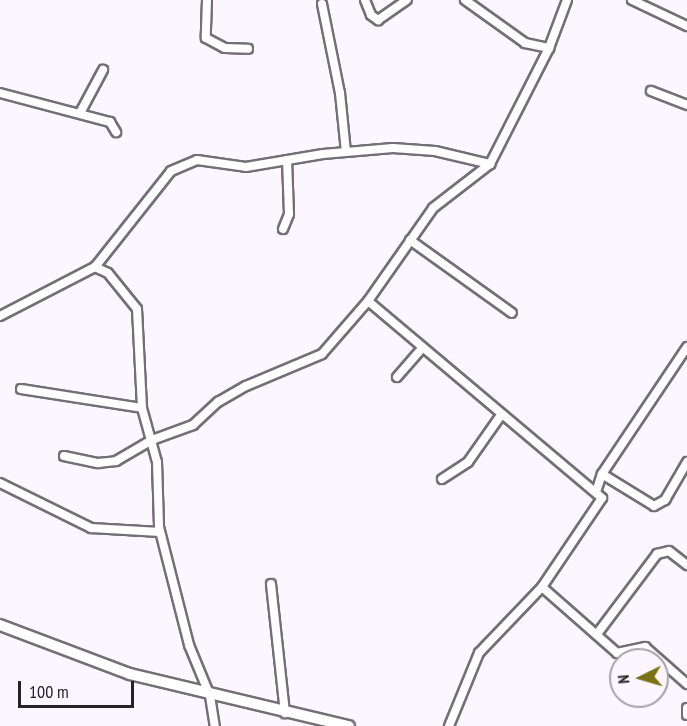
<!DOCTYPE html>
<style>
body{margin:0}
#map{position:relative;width:687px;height:726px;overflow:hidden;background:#fcf6ff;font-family:"PT Sans Narrow",sans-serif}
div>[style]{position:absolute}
.roads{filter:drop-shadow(2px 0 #746e77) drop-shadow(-2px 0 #746e77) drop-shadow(0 2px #746e77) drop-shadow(0 -2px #746e77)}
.street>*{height:8px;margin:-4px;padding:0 4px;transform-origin:4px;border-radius:4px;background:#fff}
.secondary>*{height:10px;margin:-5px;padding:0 5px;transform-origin:5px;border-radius:5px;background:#fff}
span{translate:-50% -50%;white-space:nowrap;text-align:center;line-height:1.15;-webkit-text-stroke:4.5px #fcf6ff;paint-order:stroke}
.north{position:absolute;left:609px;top:648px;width:60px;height:60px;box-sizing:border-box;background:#fcf6ff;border:2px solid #a6a2a8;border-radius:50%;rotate:265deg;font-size:16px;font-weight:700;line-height:24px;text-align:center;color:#252326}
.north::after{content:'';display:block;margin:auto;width:21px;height:27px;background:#7a7112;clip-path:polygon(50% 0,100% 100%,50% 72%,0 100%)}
.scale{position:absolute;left:18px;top:681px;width:116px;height:27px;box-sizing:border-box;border:3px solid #252326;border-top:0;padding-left:8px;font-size:18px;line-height:21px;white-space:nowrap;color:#252326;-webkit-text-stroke:4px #fcf6ff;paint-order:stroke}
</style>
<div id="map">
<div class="roads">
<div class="street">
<i style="left:207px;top:0;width:38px;rotate:92deg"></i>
<i style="left:206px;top:38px;width:21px;rotate:28deg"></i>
<i style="left:225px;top:48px;width:23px;rotate:2deg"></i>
<i style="left:365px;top:0;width:16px;rotate:68deg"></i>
<i style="left:371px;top:15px;width:9px;rotate:36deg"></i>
<i style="left:378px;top:20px;width:35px;rotate:-35deg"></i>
<i style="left:465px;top:0;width:74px;rotate:35.6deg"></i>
<i style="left:525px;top:43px;width:25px;rotate:12deg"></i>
<i style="left:632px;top:0;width:61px;rotate:25.3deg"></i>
<i style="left:322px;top:4px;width:91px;rotate:78.6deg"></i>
<i style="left:340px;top:93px;width:59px;rotate:84.2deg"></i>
<i style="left:651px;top:91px;width:39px;rotate:21deg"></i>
<i style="left:0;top:93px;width:114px;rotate:14.8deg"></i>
<i style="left:110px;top:122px;width:12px;rotate:59deg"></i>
<i style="left:80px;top:113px;width:49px;rotate:-61.9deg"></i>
<i style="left:283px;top:229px;width:16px;rotate:-68deg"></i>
<i style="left:289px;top:214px;width:54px;rotate:-92.1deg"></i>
<i style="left:410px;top:240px;width:125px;rotate:35.6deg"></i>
<i style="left:95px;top:267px;width:122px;rotate:-51.6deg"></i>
<i style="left:171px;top:171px;width:28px;rotate:-23deg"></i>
<i style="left:197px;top:160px;width:49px;rotate:8.1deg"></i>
<i style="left:246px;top:167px;width:78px;rotate:-9.6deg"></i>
<i style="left:323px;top:154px;width:70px;rotate:-4.9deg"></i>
<i style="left:393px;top:148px;width:42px;rotate:4.1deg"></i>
<i style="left:435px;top:151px;width:57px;rotate:13.3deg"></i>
<i style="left:368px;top:301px;width:306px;rotate:40.1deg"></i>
<i style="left:602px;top:498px;width:107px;rotate:124deg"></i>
<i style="left:542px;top:587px;width:91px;rotate:133.7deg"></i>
<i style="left:479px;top:653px;width:79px;rotate:112.3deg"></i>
<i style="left:0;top:316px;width:107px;rotate:-27.3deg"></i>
<i style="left:95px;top:267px;width:14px;rotate:25deg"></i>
<i style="left:108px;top:273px;width:46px;rotate:51.1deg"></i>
<i style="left:137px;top:309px;width:99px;rotate:87.1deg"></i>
<i style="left:142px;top:408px;width:56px;rotate:74.5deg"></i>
<i style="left:157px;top:462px;width:65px;rotate:88.2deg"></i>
<i style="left:159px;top:527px;width:122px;rotate:75.7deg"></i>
<i style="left:189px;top:645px;width:55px;rotate:67.6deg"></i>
<i style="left:210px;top:696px;width:30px;rotate:81deg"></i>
<i style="left:397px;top:377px;width:37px;rotate:-49deg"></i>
<i style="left:21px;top:389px;width:122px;rotate:8.9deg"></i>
<i style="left:64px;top:456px;width:35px;rotate:12deg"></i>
<i style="left:98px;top:463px;width:18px;rotate:-6deg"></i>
<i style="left:116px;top:461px;width:42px;rotate:-30.3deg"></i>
<i style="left:152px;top:440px;width:44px;rotate:-20.1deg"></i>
<i style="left:193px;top:425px;width:34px;rotate:-43deg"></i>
<i style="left:218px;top:402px;width:32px;rotate:-30deg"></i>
<i style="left:246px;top:386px;width:82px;rotate:-22.8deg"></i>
<i style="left:322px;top:354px;width:70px;rotate:-49deg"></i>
<i style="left:368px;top:301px;width:113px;rotate:-55deg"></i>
<i style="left:433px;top:208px;width:72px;rotate:-37.7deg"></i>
<i style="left:490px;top:164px;width:130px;rotate:-63deg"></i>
<i style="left:549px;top:48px;width:51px;rotate:-69.4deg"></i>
<i style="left:602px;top:474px;width:61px;rotate:31.6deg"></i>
<i style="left:654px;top:506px;width:13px;rotate:-29deg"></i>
<i style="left:665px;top:500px;width:44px;rotate:-59.9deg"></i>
<i style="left:442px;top:479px;width:31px;rotate:-33deg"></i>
<i style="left:468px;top:462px;width:57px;rotate:-54.9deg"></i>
<i style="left:0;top:483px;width:102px;rotate:26.3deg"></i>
<i style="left:91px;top:528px;width:69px;rotate:3.3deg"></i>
<i style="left:596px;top:492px;width:19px;rotate:-72deg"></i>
<i style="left:602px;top:474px;width:153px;rotate:-56.2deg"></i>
<i style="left:271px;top:584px;width:130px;rotate:83.8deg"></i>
<i style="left:542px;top:587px;width:100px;rotate:41.3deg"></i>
<i style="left:617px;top:653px;width:29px;rotate:-12deg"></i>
<i style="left:645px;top:647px;width:56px;rotate:41.4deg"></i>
<i style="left:597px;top:634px;width:100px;rotate:-53.1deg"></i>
<i style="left:657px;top:554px;width:12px;rotate:-14deg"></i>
<i style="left:669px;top:551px;width:23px;rotate:38deg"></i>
<i style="left:687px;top:708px;width:7px;rotate:90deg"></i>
</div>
<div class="secondary">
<i style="left:0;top:625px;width:139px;rotate:20.7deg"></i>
<i style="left:130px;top:674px;width:225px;rotate:13.4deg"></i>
</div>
</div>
<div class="north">N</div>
<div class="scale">100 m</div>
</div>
